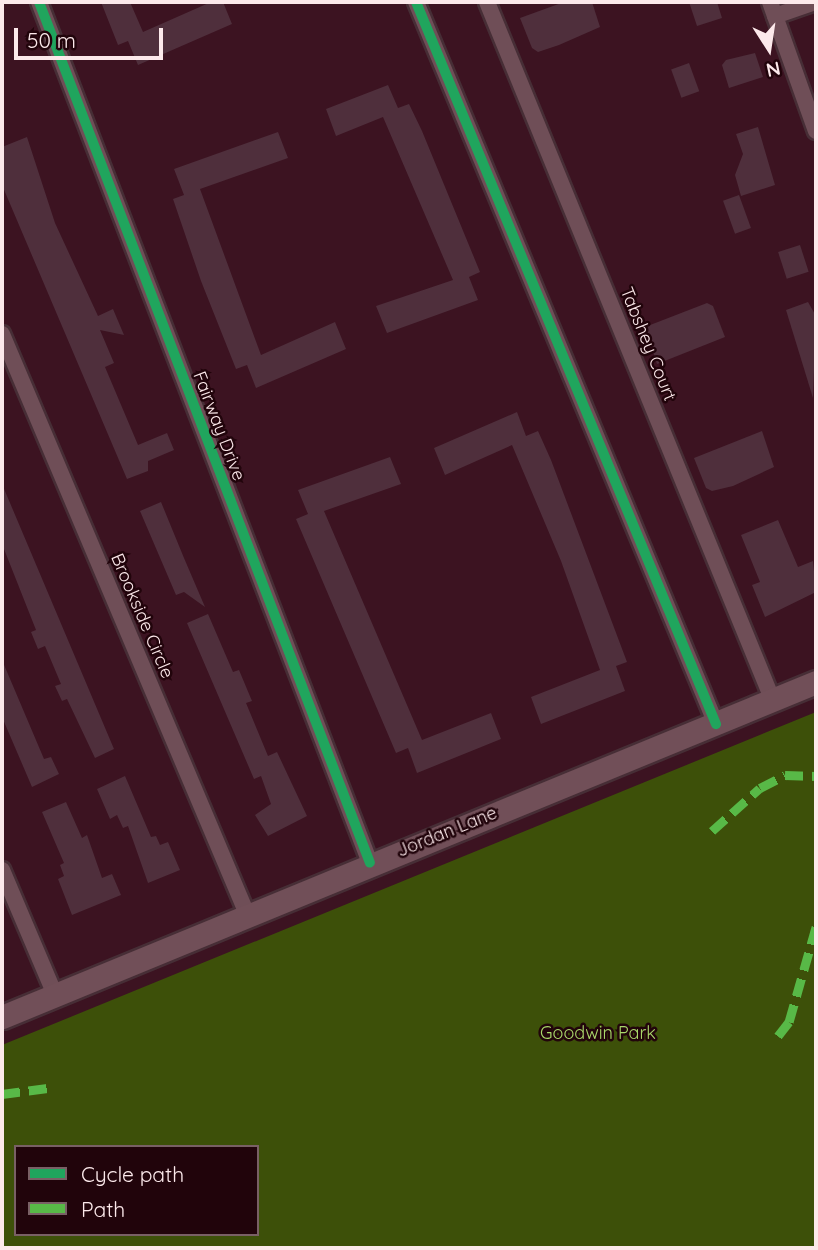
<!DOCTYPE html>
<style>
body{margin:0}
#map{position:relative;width:818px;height:1250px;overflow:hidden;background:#3c1321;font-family:Quicksand,sans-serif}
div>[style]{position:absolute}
.green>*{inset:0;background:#3d5009}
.building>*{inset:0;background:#4f2f3c;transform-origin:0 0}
.roads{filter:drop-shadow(2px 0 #472e36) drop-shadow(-2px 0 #472e36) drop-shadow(0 2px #472e36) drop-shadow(0 -2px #472e36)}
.minor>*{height:16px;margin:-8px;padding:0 8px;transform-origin:8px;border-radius:8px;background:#6f4e57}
.secondary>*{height:23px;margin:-11.5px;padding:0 11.5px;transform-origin:11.5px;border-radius:11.5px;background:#714f58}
.quiet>*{height:9px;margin-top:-4.5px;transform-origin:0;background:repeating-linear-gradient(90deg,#58b947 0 18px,transparent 0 27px)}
.cycleway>*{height:10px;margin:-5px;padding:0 5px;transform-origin:5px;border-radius:5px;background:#20a55d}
span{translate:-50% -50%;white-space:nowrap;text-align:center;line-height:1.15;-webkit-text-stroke:5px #21040b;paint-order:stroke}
.street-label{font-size:18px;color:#fce9eb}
.park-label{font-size:18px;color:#a9d76a}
.frame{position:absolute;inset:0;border:4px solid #fce9eb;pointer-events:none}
.legend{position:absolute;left:14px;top:1145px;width:245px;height:91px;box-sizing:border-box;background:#21040b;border:2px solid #796065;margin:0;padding:9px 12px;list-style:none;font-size:21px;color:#fce9eb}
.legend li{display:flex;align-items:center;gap:14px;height:35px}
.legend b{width:35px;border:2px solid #796065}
.north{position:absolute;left:734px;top:14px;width:70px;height:70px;-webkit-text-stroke:5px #21040b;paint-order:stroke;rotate:168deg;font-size:19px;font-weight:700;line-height:28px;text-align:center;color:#fce9eb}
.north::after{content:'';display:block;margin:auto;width:24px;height:32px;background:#fce9eb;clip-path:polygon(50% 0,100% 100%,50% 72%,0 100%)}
.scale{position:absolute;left:14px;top:28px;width:149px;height:32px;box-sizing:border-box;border:4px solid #fce9eb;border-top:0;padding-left:9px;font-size:21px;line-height:24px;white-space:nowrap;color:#fce9eb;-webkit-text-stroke:5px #21040b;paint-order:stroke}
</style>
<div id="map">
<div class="green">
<i style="clip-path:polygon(evenodd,816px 712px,816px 1248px,2px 1248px,2px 1045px,816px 712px,16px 1147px,257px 1147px,257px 1234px,16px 1234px,16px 1147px)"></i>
</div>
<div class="building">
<i style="clip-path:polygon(101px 2px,130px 2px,143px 32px,211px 2px,223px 2px,232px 24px,138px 65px,128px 41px,118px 45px)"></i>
<i style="clip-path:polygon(564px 2px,592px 2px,600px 27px,559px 45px,538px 52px,532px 48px,520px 18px)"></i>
<i style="clip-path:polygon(689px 2px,717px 2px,722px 18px,697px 26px)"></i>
<i style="clip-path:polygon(755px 53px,763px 77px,729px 88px,722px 65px,726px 60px)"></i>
<i style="left:689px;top:63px;width:30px;height:19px;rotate:70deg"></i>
<i style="clip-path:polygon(388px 85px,398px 108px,409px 104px,422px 131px,480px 272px,469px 277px,478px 300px,387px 333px,376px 306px,453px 280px,383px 117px,336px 136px,326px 109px)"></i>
<i style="clip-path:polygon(758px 127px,775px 185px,741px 196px,735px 175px,743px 154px,736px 134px)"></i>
<i style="clip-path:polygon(278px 132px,288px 158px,200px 189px,261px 355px,335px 322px,346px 349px,256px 388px,247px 365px,236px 369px,201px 281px,173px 199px,184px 195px,174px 169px)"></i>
<i style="clip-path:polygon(27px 137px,55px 223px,98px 316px,113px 309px,124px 335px,100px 330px,114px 363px,105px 367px,138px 445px,167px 433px,174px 450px,148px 461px,148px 471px,127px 479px,2px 185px,2px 147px)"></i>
<i style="left:739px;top:195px;width:35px;height:17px;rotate:70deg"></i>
<i style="left:800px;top:245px;width:28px;height:23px;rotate:72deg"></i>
<i style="clip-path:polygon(808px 302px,816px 316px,813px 398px,786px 310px)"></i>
<i style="clip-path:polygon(707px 303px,713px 306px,725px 337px,657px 364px,645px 327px)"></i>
<i style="clip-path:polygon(517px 412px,526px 436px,538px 431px,551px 460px,627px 662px,616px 666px,625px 691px,541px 724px,531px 697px,600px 670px,561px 561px,512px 445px,445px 475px,434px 448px)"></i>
<i style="clip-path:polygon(762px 431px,774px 467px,733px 486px,712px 491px,706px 488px,694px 458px)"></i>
<i style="clip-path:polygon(390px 457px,401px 484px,324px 511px,422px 740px,491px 713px,501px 739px,417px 773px,408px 748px,396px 753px,296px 519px,308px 514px,298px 490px)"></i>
<i style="clip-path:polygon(2px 484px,114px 749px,95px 758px,67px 699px,62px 701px,55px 686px,61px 684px,45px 646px,38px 649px,31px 632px,36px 630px,2px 544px)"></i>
<i style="clip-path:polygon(161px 502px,184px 558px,205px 607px,184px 592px,176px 595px,140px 511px)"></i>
<i style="clip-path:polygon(778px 520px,798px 567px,813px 561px,816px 592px,765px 617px,752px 585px,760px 582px,741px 535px)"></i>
<i style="clip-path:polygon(208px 614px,233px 672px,239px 670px,252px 701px,246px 703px,268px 756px,277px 752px,307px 816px,268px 836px,255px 815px,271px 804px,261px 776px,254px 779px,187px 623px)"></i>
<i style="clip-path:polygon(2px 660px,44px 759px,51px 757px,59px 774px,32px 787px,2px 717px)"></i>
<i style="clip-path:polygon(125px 776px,151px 837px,156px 836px,160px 845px,168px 842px,180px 870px,148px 883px,128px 826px,123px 828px,117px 815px,110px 819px,97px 789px)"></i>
<i style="clip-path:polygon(66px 802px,82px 838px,87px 835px,102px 878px,112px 874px,121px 895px,72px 915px,58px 879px,64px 876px,60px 865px,64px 863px,42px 812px)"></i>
</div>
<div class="roads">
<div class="minor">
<i style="left:39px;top:2px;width:922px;rotate:68.97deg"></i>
<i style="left:416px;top:2px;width:782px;rotate:67.44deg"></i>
<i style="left:487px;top:2px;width:755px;rotate:67.75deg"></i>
<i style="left:770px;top:2px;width:137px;rotate:70.4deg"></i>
<i style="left:775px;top:16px;width:42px;rotate:-19.3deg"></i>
<i style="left:2px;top:334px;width:630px;rotate:67.1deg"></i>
<i style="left:2px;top:870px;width:136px;rotate:67deg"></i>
</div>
<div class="secondary">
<i style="left:2px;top:1017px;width:880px;rotate:-22.37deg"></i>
</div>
</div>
<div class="quiet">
<i style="left:712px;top:831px;width:64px;rotate:-41.9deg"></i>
<i style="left:760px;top:788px;width:28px;rotate:-27deg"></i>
<i style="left:785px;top:775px;width:31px;rotate:2deg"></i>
<i style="left:778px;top:1036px;width:18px;rotate:-52deg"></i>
<i style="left:789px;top:1022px;width:99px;rotate:-74.1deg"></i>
<i style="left:2px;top:1094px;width:46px;rotate:-7.4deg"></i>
</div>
<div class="cycleway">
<i style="left:39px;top:2px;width:922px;rotate:68.97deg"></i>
<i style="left:416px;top:2px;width:782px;rotate:67.44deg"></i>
</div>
<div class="street-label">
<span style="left:648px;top:344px;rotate:68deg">Tabshey Court</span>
<span style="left:219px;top:426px;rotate:69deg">Fairway Drive</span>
<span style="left:142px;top:616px;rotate:67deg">Brookside Circle</span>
<span style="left:447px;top:832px;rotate:-22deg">Jordan Lane</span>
</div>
<div class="park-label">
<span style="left:598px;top:1033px">Goodwin Park</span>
</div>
<div class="frame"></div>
<ul class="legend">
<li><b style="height:9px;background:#20a55d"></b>Cycle path</li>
<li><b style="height:9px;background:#58b947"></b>Path</li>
</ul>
<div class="north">N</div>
<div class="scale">50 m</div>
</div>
